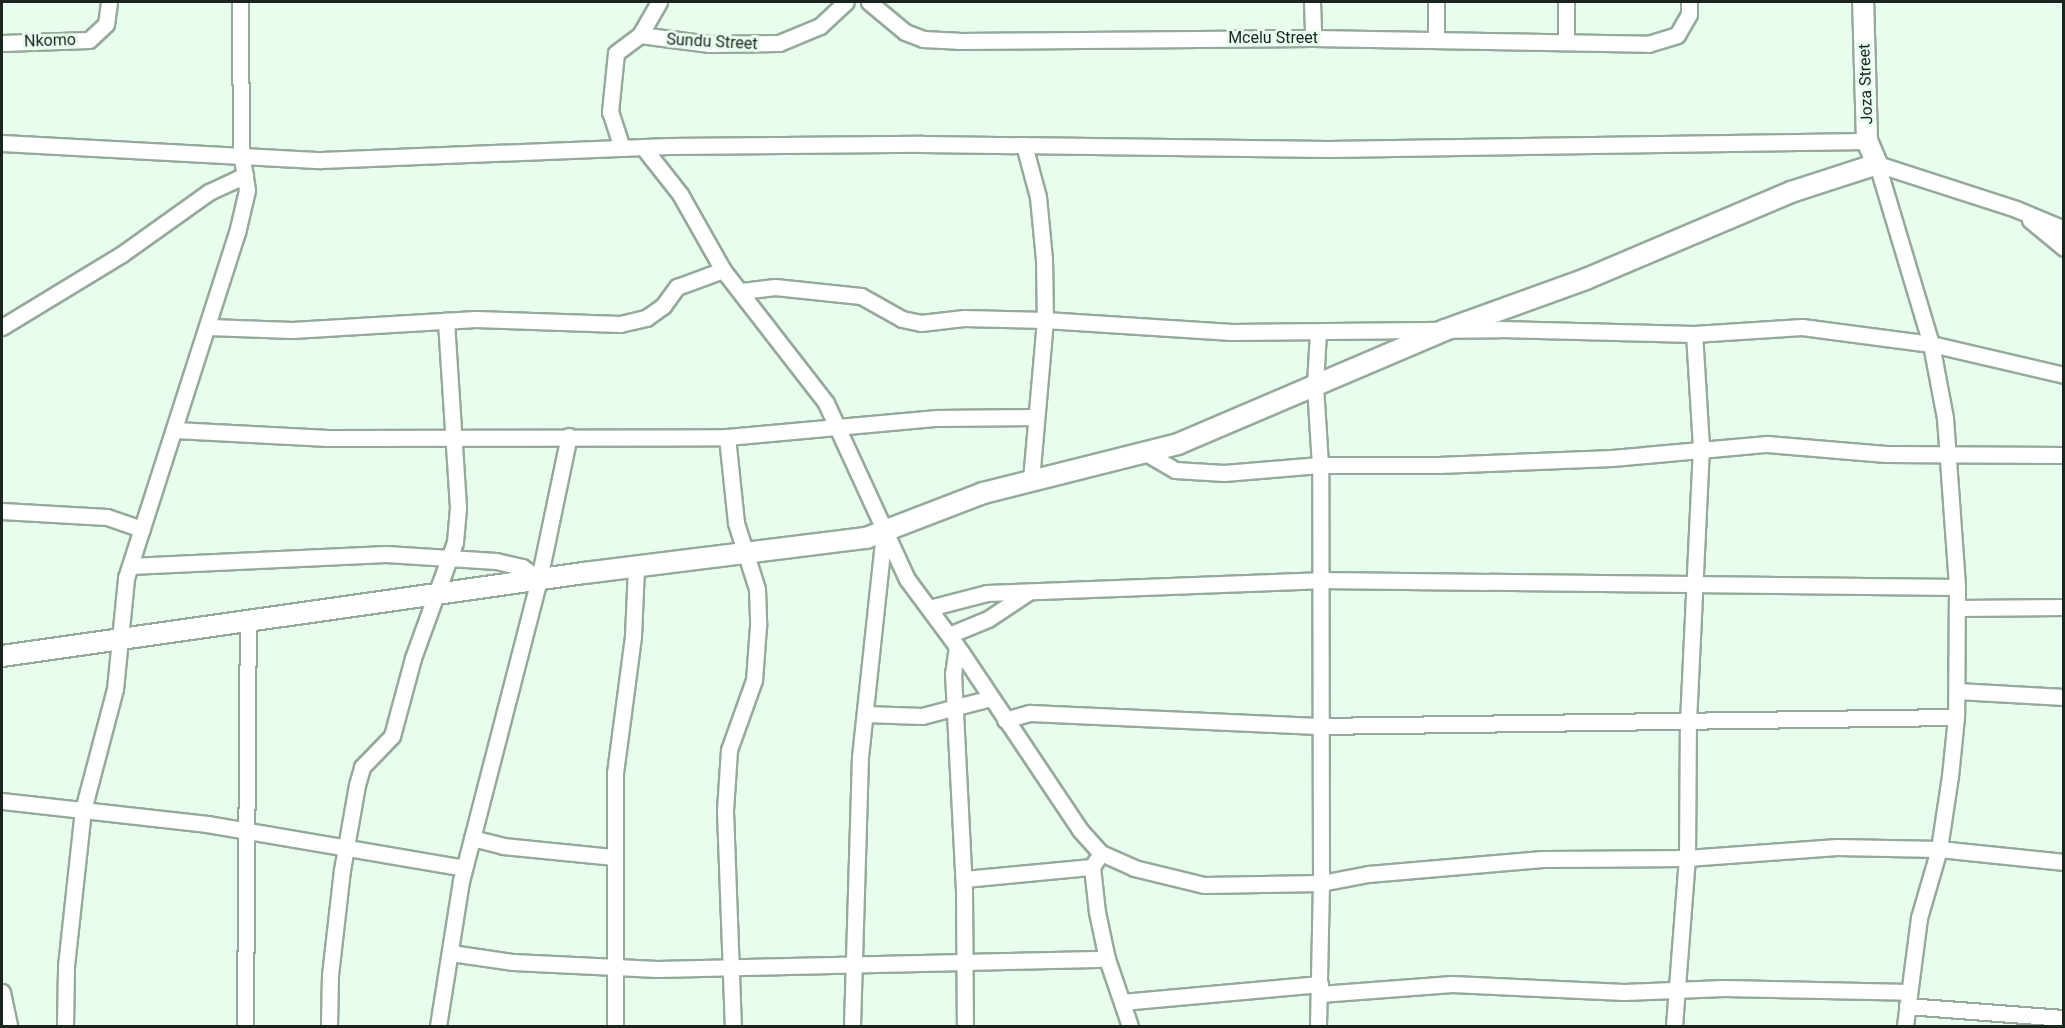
<!DOCTYPE html>
<style>
body{margin:0}
#map{position:relative;width:2065px;height:1028px;overflow:hidden;background:#e7fded;font-family:Roboto,sans-serif}
div>[style]{position:absolute}
.roads{filter:drop-shadow(2px 0 #96aa9c) drop-shadow(-2px 0 #96aa9c) drop-shadow(0 2px #96aa9c) drop-shadow(0 -2px #96aa9c)}
.minor>*{height:15px;margin:-7.5px;padding:0 7.5px;transform-origin:7.5px;border-radius:7.5px;background:#fff}
.tertiary>*{height:20px;margin:-10px;padding:0 10px;transform-origin:10px;border-radius:10px;background:#fff}
span{translate:-50% -50%;white-space:nowrap;text-align:center;line-height:1.15;-webkit-text-stroke:6px #e7fded;paint-order:stroke}
.street-label{font-size:16px;color:#1c241e}
.frame{position:absolute;inset:0;border:3px solid #1c241e;pointer-events:none}
</style>
<div id="map">
<div class="roads">
<div class="minor">
<i style="left:869px;top:2px;width:47px;rotate:39.8deg"></i>
<i style="left:905px;top:32px;width:19px;rotate:21deg"></i>
<i style="left:923px;top:39px;width:35px;rotate:3deg"></i>
<i style="left:958px;top:41px;width:355px;rotate:-0.5deg"></i>
<i style="left:1313px;top:38px;width:335px;rotate:1deg"></i>
<i style="left:1648px;top:44px;width:30px;rotate:-17deg"></i>
<i style="left:1677px;top:35px;width:24px;rotate:-60deg"></i>
<i style="left:1689px;top:14px;width:12px;rotate:-90deg"></i>
<i style="left:1312px;top:2px;width:36px;rotate:88deg"></i>
<i style="left:1566px;top:2px;width:38px;rotate:90deg"></i>
<i style="left:640px;top:35px;width:70px;rotate:7.4deg"></i>
<i style="left:709px;top:44px;width:70px;rotate:-0.8deg"></i>
<i style="left:779px;top:43px;width:44px;rotate:-22.5deg"></i>
<i style="left:820px;top:26px;width:35px;rotate:-43deg"></i>
<i style="left:1436px;top:39px;width:37px;rotate:-90deg"></i>
<i style="left:2px;top:43px;width:87px;rotate:-2deg"></i>
<i style="left:89px;top:40px;width:23px;rotate:-43deg"></i>
<i style="left:106px;top:24px;width:22px;rotate:-82deg"></i>
<i style="left:2px;top:143px;width:319px;rotate:3.1deg"></i>
<i style="left:321px;top:160px;width:348px;rotate:-2.3deg"></i>
<i style="left:669px;top:146px;width:253px;rotate:-0.5deg"></i>
<i style="left:922px;top:144px;width:406px;rotate:0.7deg"></i>
<i style="left:1328px;top:149px;width:539px;rotate:-0.85deg"></i>
<i style="left:1024px;top:145px;width:54px;rotate:74.9deg"></i>
<i style="left:1038px;top:197px;width:62px;rotate:84.5deg"></i>
<i style="left:1044px;top:259px;width:61px;rotate:89.1deg"></i>
<i style="left:1045px;top:320px;width:161px;rotate:95deg"></i>
<i style="left:643px;top:147px;width:60px;rotate:51.8deg"></i>
<i style="left:680px;top:194px;width:87px;rotate:60.5deg"></i>
<i style="left:723px;top:270px;width:168px;rotate:52.2deg"></i>
<i style="left:826px;top:403px;width:194px;rotate:65.3deg"></i>
<i style="left:907px;top:579px;width:91px;rotate:53.5deg"></i>
<i style="left:961px;top:652px;width:214px;rotate:56.2deg"></i>
<i style="left:1080px;top:830px;width:31px;rotate:48deg"></i>
<i style="left:1101px;top:853px;width:36px;rotate:24deg"></i>
<i style="left:1134px;top:868px;width:72px;rotate:13.7deg"></i>
<i style="left:1204px;top:885px;width:117px;rotate:-1deg"></i>
<i style="left:1321px;top:883px;width:48px;rotate:-10.8deg"></i>
<i style="left:1368px;top:874px;width:175px;rotate:-4.9deg"></i>
<i style="left:1542px;top:859px;width:145px;rotate:-0.4deg"></i>
<i style="left:1687px;top:858px;width:150px;rotate:-4.2deg"></i>
<i style="left:1837px;top:847px;width:102px;rotate:1.1deg"></i>
<i style="left:1939px;top:849px;width:126px;rotate:5.9deg"></i>
<i style="left:622px;top:148px;width:38px;rotate:-108deg"></i>
<i style="left:610px;top:112px;width:59px;rotate:-84.2deg"></i>
<i style="left:616px;top:53px;width:30px;rotate:-37deg"></i>
<i style="left:640px;top:35px;width:38px;rotate:-60deg"></i>
<i style="left:1877px;top:164px;width:188px;rotate:73.3deg"></i>
<i style="left:1931px;top:344px;width:75px;rotate:79.3deg"></i>
<i style="left:1945px;top:418px;width:169px;rotate:85.9deg"></i>
<i style="left:1957px;top:587px;width:130px;rotate:90.4deg"></i>
<i style="left:1956px;top:717px;width:59px;rotate:95.8deg"></i>
<i style="left:1950px;top:776px;width:74px;rotate:98.6deg"></i>
<i style="left:1939px;top:849px;width:72px;rotate:106.2deg"></i>
<i style="left:1919px;top:918px;width:109px;rotate:97.4deg"></i>
<i style="left:1877px;top:164px;width:146px;rotate:17.9deg"></i>
<i style="left:2016px;top:209px;width:52px;rotate:22.6deg"></i>
<i style="left:2030px;top:220px;width:44px;rotate:39.5deg"></i>
<i style="left:742px;top:291px;width:33px;rotate:-7deg"></i>
<i style="left:775px;top:287px;width:86px;rotate:6deg"></i>
<i style="left:861px;top:296px;width:47px;rotate:29.3deg"></i>
<i style="left:902px;top:319px;width:19px;rotate:12deg"></i>
<i style="left:921px;top:323px;width:43px;rotate:-6.6deg"></i>
<i style="left:964px;top:318px;width:81px;rotate:1.4deg"></i>
<i style="left:1045px;top:320px;width:187px;rotate:3.7deg"></i>
<i style="left:1232px;top:332px;width:268px;rotate:-0.6deg"></i>
<i style="left:1500px;top:329px;width:194px;rotate:1.5deg"></i>
<i style="left:1694px;top:334px;width:108px;rotate:-3.7deg"></i>
<i style="left:1802px;top:327px;width:130px;rotate:7.5deg"></i>
<i style="left:1931px;top:344px;width:137px;rotate:13.1deg"></i>
<i style="left:2px;top:327px;width:140px;rotate:-31.3deg"></i>
<i style="left:122px;top:254px;width:107px;rotate:-35.5deg"></i>
<i style="left:209px;top:192px;width:40px;rotate:-25deg"></i>
<i style="left:208px;top:327px;width:84px;rotate:2deg"></i>
<i style="left:292px;top:330px;width:184px;rotate:-3.4deg"></i>
<i style="left:476px;top:319px;width:144px;rotate:2deg"></i>
<i style="left:620px;top:324px;width:27px;rotate:-13deg"></i>
<i style="left:646px;top:318px;width:21px;rotate:-35deg"></i>
<i style="left:663px;top:306px;width:24px;rotate:-54deg"></i>
<i style="left:677px;top:287px;width:49px;rotate:-20.3deg"></i>
<i style="left:175px;top:430px;width:153px;rotate:3deg"></i>
<i style="left:328px;top:438px;width:399px;rotate:-0.1deg"></i>
<i style="left:727px;top:437px;width:211px;rotate:-5.2deg"></i>
<i style="left:937px;top:418px;width:97px;rotate:-0.6deg"></i>
<i style="left:727px;top:437px;width:86px;rotate:84deg"></i>
<i style="left:736px;top:523px;width:69px;rotate:72.3deg"></i>
<i style="left:757px;top:589px;width:37px;rotate:88deg"></i>
<i style="left:758px;top:626px;width:54px;rotate:94.2deg"></i>
<i style="left:754px;top:680px;width:74px;rotate:109.7deg"></i>
<i style="left:729px;top:750px;width:61px;rotate:93.8deg"></i>
<i style="left:725px;top:811px;width:215px;rotate:87.9deg"></i>
<i style="left:1144px;top:452px;width:36px;rotate:30deg"></i>
<i style="left:1175px;top:470px;width:49px;rotate:3.5deg"></i>
<i style="left:1224px;top:473px;width:96px;rotate:-4.8deg"></i>
<i style="left:1320px;top:465px;width:118px"></i>
<i style="left:1438px;top:465px;width:174px;rotate:-2.3deg"></i>
<i style="left:1612px;top:458px;width:156px;rotate:-5.2deg"></i>
<i style="left:1767px;top:444px;width:119px;rotate:4.8deg"></i>
<i style="left:1886px;top:454px;width:178px;rotate:0.3deg"></i>
<i style="left:2px;top:511px;width:105px;rotate:3.3deg"></i>
<i style="left:107px;top:517px;width:37px;rotate:19deg"></i>
<i style="left:130px;top:566px;width:256px;rotate:-2.7deg"></i>
<i style="left:386px;top:554px;width:110px;rotate:3.6deg"></i>
<i style="left:496px;top:561px;width:27px;rotate:13deg"></i>
<i style="left:522px;top:567px;width:21px;rotate:35deg"></i>
<i style="left:929px;top:608px;width:60px;rotate:-14.5deg"></i>
<i style="left:987px;top:593px;width:332px;rotate:-2.2deg"></i>
<i style="left:1319px;top:580px;width:638px;rotate:0.63deg"></i>
<i style="left:1958px;top:608px;width:106px;rotate:-0.5deg"></i>
<i style="left:949px;top:635px;width:42px;rotate:-22.3deg"></i>
<i style="left:988px;top:619px;width:47px;rotate:-33.7deg"></i>
<i style="left:957px;top:646px;width:27px;rotate:98deg"></i>
<i style="left:953px;top:673px;width:218px;rotate:87.1deg"></i>
<i style="left:964px;top:891px;width:135px;rotate:89.6deg"></i>
<i style="left:1957px;top:691px;width:107px;rotate:3.2deg"></i>
<i style="left:865px;top:714px;width:57px;rotate:2deg"></i>
<i style="left:922px;top:716px;width:71px;rotate:-14.6deg"></i>
<i style="left:1005px;top:720px;width:26px;rotate:-16deg"></i>
<i style="left:1030px;top:713px;width:288px;rotate:2.6deg"></i>
<i style="left:1318px;top:726px;width:638px;rotate:-0.81deg"></i>
<i style="left:2px;top:801px;width:206px;rotate:6.4deg"></i>
<i style="left:207px;top:824px;width:261px;rotate:9.7deg"></i>
<i style="left:472px;top:838px;width:32px;rotate:14deg"></i>
<i style="left:503px;top:846px;width:112px;rotate:5.7deg"></i>
<i style="left:1101px;top:853px;width:17px;rotate:123deg"></i>
<i style="left:1092px;top:867px;width:45px;rotate:83.7deg"></i>
<i style="left:1097px;top:912px;width:48px;rotate:78deg"></i>
<i style="left:1107px;top:959px;width:71px;rotate:71.1deg"></i>
<i style="left:964px;top:879px;width:129px;rotate:-5.4deg"></i>
<i style="left:451px;top:953px;width:63px;rotate:8.3deg"></i>
<i style="left:513px;top:962px;width:144px;rotate:2.8deg"></i>
<i style="left:657px;top:969px;width:450px;rotate:-1.3deg"></i>
<i style="left:2px;top:992px;width:35px;rotate:78deg"></i>
<i style="left:1320px;top:994px;width:132px;rotate:-4.3deg"></i>
<i style="left:1452px;top:984px;width:172px;rotate:2.7deg"></i>
<i style="left:1624px;top:992px;width:100px;rotate:-2.3deg"></i>
<i style="left:1724px;top:988px;width:185px;rotate:1.2deg"></i>
<i style="left:1122px;top:1002px;width:199px;rotate:-5.2deg"></i>
<i style="left:1907px;top:1006px;width:157px;rotate:4.4deg"></i>
<i style="left:65px;top:1026px;width:60px;rotate:-89deg"></i>
<i style="left:66px;top:966px;width:157px;rotate:-83.8deg"></i>
<i style="left:83px;top:810px;width:125px;rotate:-75.2deg"></i>
<i style="left:115px;top:689px;width:112px;rotate:-84.3deg"></i>
<i style="left:126px;top:578px;width:362px;rotate:-72.2deg"></i>
<i style="left:237px;top:233px;width:44px;rotate:-76.9deg"></i>
<i style="left:247px;top:190px;width:36px;rotate:-99deg"></i>
<i style="left:241px;top:154px;width:152px;rotate:-90.4deg"></i>
<i style="left:245px;top:1026px;width:405px;rotate:-89.6deg"></i>
<i style="left:329px;top:1026px;width:51px;rotate:-88.9deg"></i>
<i style="left:330px;top:975px;width:106px;rotate:-83.5deg"></i>
<i style="left:342px;top:870px;width:86px;rotate:-80deg"></i>
<i style="left:357px;top:785px;width:19px;rotate:-74deg"></i>
<i style="left:362px;top:767px;width:43px;rotate:-45.9deg"></i>
<i style="left:392px;top:736px;width:81px;rotate:-74.9deg"></i>
<i style="left:413px;top:658px;width:123px;rotate:-70.1deg"></i>
<i style="left:455px;top:542px;width:35px;rotate:-85deg"></i>
<i style="left:458px;top:507px;width:187px;rotate:-93.7deg"></i>
<i style="left:438px;top:1026px;width:147px;rotate:-81deg"></i>
<i style="left:461px;top:881px;width:312px;rotate:-75.5deg"></i>
<i style="left:539px;top:579px;width:146px;rotate:-78.2deg"></i>
<i style="left:615px;top:1026px;width:253px;rotate:-90deg"></i>
<i style="left:615px;top:773px;width:138px;rotate:-82.5deg"></i>
<i style="left:633px;top:636px;width:69px;rotate:-87.5deg"></i>
<i style="left:852px;top:1026px;width:269px;rotate:-88.3deg"></i>
<i style="left:860px;top:757px;width:225px;rotate:-83.9deg"></i>
<i style="left:1318px;top:1026px;width:143px;rotate:-88.8deg"></i>
<i style="left:1321px;top:883px;width:418px;rotate:-90.1deg"></i>
<i style="left:1320px;top:465px;width:80px;rotate:-93.6deg"></i>
<i style="left:1315px;top:385px;width:53px;rotate:-86.8deg"></i>
<i style="left:1674px;top:1026px;width:169px;rotate:-85.6deg"></i>
<i style="left:1687px;top:858px;width:136px;rotate:-89.6deg"></i>
<i style="left:1688px;top:722px;width:275px;rotate:-87.3deg"></i>
<i style="left:1701px;top:447px;width:113px;rotate:-93.5deg"></i>
</div>
<div class="tertiary">
<i style="left:2px;top:656px;width:588px;rotate:-8.12deg"></i>
<i style="left:584px;top:573px;width:284px;rotate:-7.1deg"></i>
<i style="left:866px;top:538px;width:125px;rotate:-21deg"></i>
<i style="left:983px;top:493px;width:201px;rotate:-14.1deg"></i>
<i style="left:1178px;top:444px;width:290px;rotate:-23.1deg"></i>
<i style="left:1445px;top:330px;width:150px;rotate:-19.9deg"></i>
<i style="left:1586px;top:279px;width:223px;rotate:-23deg"></i>
<i style="left:1791px;top:192px;width:90px;rotate:-18deg"></i>
<i style="left:1877px;top:164px;width:25px;rotate:-113deg"></i>
<i style="left:1867px;top:141px;width:139px;rotate:-91.6deg"></i>
</div>
</div>
<div class="street-label">
<span style="left:1273px;top:38px">Mcelu Street</span>
<span style="left:50px;top:41px;rotate:-2deg">Nkomo</span>
<span style="left:712px;top:42px;rotate:3deg">Sundu Street</span>
<span style="left:1866px;top:84px;rotate:-92deg">Joza Street</span>
</div>
<div class="frame"></div>
</div>
